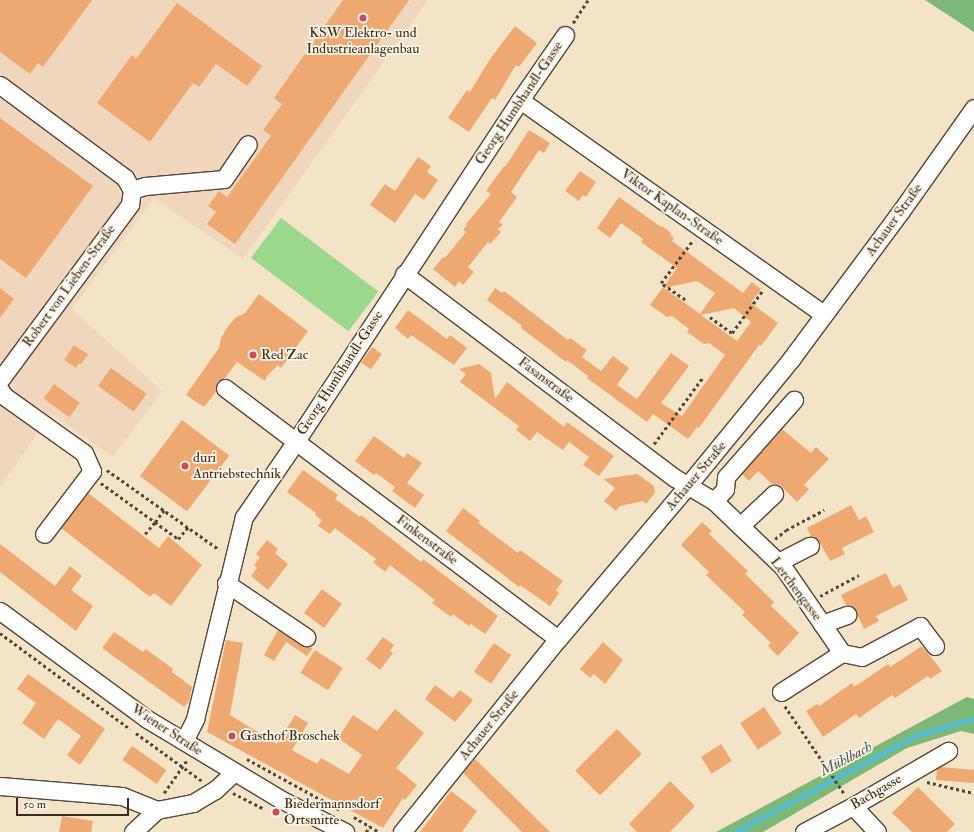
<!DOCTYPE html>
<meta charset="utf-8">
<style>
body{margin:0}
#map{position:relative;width:974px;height:832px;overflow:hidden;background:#f3e4c7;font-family:"IM FELL Double Pica",serif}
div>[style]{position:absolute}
.built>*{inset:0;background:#efd6bc}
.green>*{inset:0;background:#9bd88c;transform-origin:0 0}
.forest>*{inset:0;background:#7cb878}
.stream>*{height:4.5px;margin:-2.25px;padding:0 2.25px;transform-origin:2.25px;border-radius:2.25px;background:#53bdcf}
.building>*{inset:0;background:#eea973;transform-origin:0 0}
.path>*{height:2.5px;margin-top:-1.25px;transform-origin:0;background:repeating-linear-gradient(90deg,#574637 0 3px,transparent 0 6px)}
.roads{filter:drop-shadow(1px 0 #574637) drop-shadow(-1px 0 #574637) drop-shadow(0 1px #574637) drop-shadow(0 -1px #574637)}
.minor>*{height:17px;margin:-8.5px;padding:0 8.5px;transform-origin:8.5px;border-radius:8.5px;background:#fff}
.dots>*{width:11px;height:11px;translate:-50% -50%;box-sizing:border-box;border:2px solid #fcf5e5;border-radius:50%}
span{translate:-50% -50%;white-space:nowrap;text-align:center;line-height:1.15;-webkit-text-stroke:3.5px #fcf5e5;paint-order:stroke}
.poi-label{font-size:14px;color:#3b2a1e}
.left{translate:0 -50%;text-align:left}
.street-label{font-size:14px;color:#3b2a1e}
.water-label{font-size:15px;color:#435d5c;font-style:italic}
.scale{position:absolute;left:16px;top:798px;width:113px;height:18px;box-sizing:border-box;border:2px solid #3b2a1e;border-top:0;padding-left:5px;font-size:12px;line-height:14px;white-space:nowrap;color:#3b2a1e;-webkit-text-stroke:3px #fcf5e5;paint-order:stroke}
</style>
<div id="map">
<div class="built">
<i style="clip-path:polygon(0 0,428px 0,243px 259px,154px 198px,72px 309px,162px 391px,113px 457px,51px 414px,0 487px)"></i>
</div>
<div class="green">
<i style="left:281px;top:218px;width:122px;height:50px;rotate:37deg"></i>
</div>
<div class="forest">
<i style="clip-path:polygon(925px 0,974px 0,974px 32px)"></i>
<i style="clip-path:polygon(967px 697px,974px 699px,974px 734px,961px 731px,907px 748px,763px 832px,716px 832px)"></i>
</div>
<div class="stream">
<i style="left:735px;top:832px;width:204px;rotate:-28.1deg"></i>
<i style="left:915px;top:736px;width:55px;rotate:-16.8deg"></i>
<i style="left:968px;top:720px;width:6px"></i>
</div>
<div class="building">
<i style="clip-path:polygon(0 0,92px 0,43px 67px,38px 63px,30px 74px,0 52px)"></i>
<i style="clip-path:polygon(343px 0,409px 0,235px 244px,207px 224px,216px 212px,208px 206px,219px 191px,227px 197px,271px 136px,263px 130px,282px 104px,274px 98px)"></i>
<i style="clip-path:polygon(177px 3px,262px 66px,247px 86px,216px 64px,199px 87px,193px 83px,150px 142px,97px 103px,132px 55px,136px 59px)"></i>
<i style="clip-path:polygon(515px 26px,537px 43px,519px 67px,516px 65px,495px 100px,492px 98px,469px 132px,448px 118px,467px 90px,470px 92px,490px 59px)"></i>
<i style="clip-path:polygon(0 118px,93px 186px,26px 278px,0 259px)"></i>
<i style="clip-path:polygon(529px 130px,550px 143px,544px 153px,539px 150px,511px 192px,517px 197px,499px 222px,503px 225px,498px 229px,501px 232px,490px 244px,488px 242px,468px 267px,474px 272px,463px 285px,459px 281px,455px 287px,433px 269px,443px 257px,445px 258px,466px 232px,463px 230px,467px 225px,466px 224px,491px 194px,486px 191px,504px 166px,505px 167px)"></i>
<i style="clip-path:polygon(418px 157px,431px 166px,427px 172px,438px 180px,424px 200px,415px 194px,395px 223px,370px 205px,385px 184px,395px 191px)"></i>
<i style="clip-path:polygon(580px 171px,596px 182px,586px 197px,583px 195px,579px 201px,565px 191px)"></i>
<i style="clip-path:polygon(evenodd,619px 197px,661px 227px,662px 226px,671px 233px,670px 235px,674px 238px,672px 241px,743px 293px,752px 282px,761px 289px,751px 303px,778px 323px,761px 346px,759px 345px,699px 428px,697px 427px,688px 439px,653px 414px,647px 422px,587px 378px,588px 376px,567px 360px,566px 362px,521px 328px,522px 326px,487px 300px,495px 288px,502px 293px,504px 291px,568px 340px,570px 338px,587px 350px,582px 357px,601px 371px,613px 356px,629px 368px,617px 385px,637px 399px,671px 353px,689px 366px,661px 403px,682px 416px,725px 355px,709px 343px,704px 344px,687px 332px,689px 329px,672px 316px,667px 317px,650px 305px,677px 268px,641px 242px,643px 239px,621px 223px,610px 238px,597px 228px,619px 197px,697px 281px,715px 293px,700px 314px,664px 288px,697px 281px,619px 197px,734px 308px,751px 322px,737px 341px,701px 315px,734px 308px)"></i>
<i style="clip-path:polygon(0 288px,14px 299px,0 318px)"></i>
<i style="clip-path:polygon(259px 294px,308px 331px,281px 368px,278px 365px,267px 376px,265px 381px,237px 362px,225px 378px,217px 382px,216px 392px,204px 407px,186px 395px,219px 348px,221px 338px,227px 328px,235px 318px,245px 313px)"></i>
<i style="clip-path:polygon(408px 310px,447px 339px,450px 335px,467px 348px,454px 365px,411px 335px,408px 339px,395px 328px)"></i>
<i style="clip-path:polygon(74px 345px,88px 354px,81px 364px,79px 363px,76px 368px,64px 360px)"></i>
<i style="left:372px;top:347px;width:12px;height:19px;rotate:35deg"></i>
<i style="clip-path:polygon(479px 364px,491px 373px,495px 399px,507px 382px,564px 427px,567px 422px,614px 456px,599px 476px,583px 465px,589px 457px,569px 442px,563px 450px,537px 432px,530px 441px,516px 430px,519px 426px,460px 382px,466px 374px,459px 369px)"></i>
<i style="left:111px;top:368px;width:44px;height:22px;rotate:36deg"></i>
<i style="left:54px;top:384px;width:32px;height:18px;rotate:36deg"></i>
<i style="left:182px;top:420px;width:59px;height:70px;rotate:37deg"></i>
<i style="clip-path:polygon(782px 429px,811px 453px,816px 447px,829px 459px,804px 485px,809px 489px,797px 502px,780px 485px,772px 484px,758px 471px,749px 481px,742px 474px)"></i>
<i style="clip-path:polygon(374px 436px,404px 458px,407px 453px,422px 463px,407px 483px,424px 495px,415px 508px,392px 491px,395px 487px,376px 473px,374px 475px,355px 461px)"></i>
<i style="clip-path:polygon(303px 470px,338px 495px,335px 499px,360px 517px,361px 515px,421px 562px,423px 559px,498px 616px,485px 634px,471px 624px,469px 626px,453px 614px,451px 617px,432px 603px,435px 600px,390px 565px,385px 572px,373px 562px,376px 559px,335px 528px,330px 534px,318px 526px,322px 520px,315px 515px,316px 513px,287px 492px)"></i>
<i style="clip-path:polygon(637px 474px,654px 486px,655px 493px,646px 504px,643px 501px,620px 506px,616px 511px,604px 501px,615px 488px,603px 479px)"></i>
<i style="clip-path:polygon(88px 493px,159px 548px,168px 536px,202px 565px,171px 606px,154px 593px,150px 597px,61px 528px)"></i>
<i style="clip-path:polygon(851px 505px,859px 520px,866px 516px,874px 532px,842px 548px,845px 554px,830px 561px,819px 541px,811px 536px,807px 528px)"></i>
<i style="clip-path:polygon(463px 508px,480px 521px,478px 523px,518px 553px,520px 550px,563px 581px,556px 590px,559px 593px,550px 606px,520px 585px,519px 587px,446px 531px)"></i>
<i style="clip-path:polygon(702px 522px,712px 531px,709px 534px,748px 571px,745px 574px,774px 602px,771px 606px,799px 633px,778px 656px,768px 646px,771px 643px,742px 615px,745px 612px,706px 575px,709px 572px,681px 545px)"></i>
<i style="clip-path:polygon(267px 540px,278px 549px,275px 553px,288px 564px,268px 590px,251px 576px,257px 568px,254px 565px,260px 557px,256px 554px)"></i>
<i style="clip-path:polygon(0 544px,55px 586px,70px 566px,82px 576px,71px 590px,93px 606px,76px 631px,0 572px)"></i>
<i style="clip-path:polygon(886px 573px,893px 588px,900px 584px,908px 600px,876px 616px,879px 621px,864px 629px,856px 611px,853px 607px,846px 605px,841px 595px)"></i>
<i style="left:322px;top:589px;width:25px;height:30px;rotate:37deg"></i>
<i style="clip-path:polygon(278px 630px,300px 645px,313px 648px,307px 656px,286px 642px,274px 661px,264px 655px)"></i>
<i style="clip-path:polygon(114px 632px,143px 652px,146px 649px,173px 669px,172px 672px,192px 687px,189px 701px,184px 707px,102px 648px)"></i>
<i style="clip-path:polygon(383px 637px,394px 645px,390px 651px,393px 653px,380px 670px,366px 659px)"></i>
<i style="clip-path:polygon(226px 640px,243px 643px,230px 715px,277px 744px,295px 715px,308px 723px,292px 750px,317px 764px,321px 758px,349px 774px,362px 755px,338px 738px,353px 715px,377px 731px,395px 709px,424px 733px,396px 768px,417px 785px,405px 800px,403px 798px,383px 828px,207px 732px)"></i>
<i style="clip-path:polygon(603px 642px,623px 660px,605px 684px,594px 674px,590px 678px,580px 669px)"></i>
<i style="left:494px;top:643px;width:21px;height:35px;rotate:35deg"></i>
<i style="clip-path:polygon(922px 646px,942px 671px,930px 679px,928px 676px,895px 698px,892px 695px,859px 718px,856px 714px,823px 737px,806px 711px,817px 704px,819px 706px,852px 683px,854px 687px,888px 664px,890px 667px)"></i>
<i style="left:315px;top:650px;width:33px;height:27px;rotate:33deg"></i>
<i style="clip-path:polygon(28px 674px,105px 729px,80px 765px,67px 755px,81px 736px,58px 719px,44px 739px,22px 723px,36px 703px,17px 689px)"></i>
<i style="clip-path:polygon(435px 685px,453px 698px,460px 690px,473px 700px,455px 722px,425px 699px)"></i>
<i style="left:764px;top:707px;width:32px;height:29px;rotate:56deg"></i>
<i style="left:617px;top:729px;width:35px;height:59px;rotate:45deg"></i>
<i style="left:721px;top:744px;width:20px;height:24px;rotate:57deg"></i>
<i style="left:132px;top:746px;width:42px;height:17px;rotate:35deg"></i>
<i style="clip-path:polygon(475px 759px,550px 832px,522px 832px,463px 773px)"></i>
<i style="clip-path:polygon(941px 767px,974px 770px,974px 783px,936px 780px,937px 769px)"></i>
<i style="clip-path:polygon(670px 781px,695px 806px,670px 832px,637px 832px,629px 824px)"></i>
<i style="clip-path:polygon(918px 787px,955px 824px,947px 832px,912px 832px,892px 813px)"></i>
<i style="clip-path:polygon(451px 791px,477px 811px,462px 832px,420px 832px)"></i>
<i style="clip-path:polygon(62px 816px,93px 821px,91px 832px,59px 832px)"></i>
</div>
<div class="path">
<i style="left:573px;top:23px;width:27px;rotate:-57deg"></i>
<i style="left:685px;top:300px;width:29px;rotate:-145deg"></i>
<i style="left:661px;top:283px;width:54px;rotate:-53.3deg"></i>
<i style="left:710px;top:317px;width:27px;rotate:36deg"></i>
<i style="left:732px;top:333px;width:53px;rotate:-54.2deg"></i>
<i style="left:654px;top:444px;width:83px;rotate:-53.8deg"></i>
<i style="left:107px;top:470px;width:138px;rotate:35.3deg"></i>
<i style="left:101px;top:483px;width:67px;rotate:35.8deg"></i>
<i style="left:155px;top:522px;width:15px;rotate:-53deg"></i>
<i style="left:145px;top:534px;width:16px;rotate:-50deg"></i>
<i style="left:155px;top:522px;width:29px;rotate:36deg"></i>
<i style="left:178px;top:539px;width:16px;rotate:-50deg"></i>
<i style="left:775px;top:539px;width:14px;rotate:-39deg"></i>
<i style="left:786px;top:530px;width:43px;rotate:-27.8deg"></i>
<i style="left:820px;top:596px;width:44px;rotate:-28.3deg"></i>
<i style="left:0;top:633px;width:162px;rotate:36.4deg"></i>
<i style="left:785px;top:706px;width:105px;rotate:55.9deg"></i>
<i style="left:136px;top:733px;width:82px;rotate:36deg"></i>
<i style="left:247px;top:759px;width:108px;rotate:28.7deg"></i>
<i style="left:927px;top:782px;width:48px;rotate:13.2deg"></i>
<i style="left:164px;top:793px;width:39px;rotate:-55deg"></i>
<i style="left:233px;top:793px;width:35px;rotate:27deg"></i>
<i style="left:354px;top:817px;width:29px;rotate:31deg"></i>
<i style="left:366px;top:832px;width:7px;rotate:-56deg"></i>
</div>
<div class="roads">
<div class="minor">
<i style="left:0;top:85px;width:156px;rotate:36.6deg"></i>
<i style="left:125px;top:178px;width:14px;rotate:60deg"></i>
<i style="left:520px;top:100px;width:371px;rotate:35.2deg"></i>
<i style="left:132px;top:190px;width:14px;rotate:-17deg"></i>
<i style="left:145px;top:186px;width:79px;rotate:-5.1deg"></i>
<i style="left:224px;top:179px;width:42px;rotate:-55.6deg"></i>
<i style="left:404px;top:274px;width:339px;rotate:37deg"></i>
<i style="left:675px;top:478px;width:45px;rotate:30.5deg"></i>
<i style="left:714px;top:501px;width:95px;rotate:43.7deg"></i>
<i style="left:783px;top:567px;width:104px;rotate:55.5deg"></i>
<i style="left:0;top:380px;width:219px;rotate:-53.5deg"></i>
<i style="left:130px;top:204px;width:14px;rotate:-82deg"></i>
<i style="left:225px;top:388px;width:417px;rotate:37deg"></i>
<i style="left:0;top:390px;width:7px;rotate:56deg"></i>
<i style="left:4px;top:396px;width:98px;rotate:35.5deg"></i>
<i style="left:84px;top:453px;width:20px;rotate:66deg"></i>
<i style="left:92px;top:471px;width:79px;rotate:127.3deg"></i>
<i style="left:714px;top:501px;width:16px;rotate:-47deg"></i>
<i style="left:725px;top:489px;width:12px;rotate:-85deg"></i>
<i style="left:726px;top:477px;width:103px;rotate:-48.6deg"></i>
<i style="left:740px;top:526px;width:47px;rotate:-43.3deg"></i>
<i style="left:778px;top:562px;width:36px;rotate:-27deg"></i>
<i style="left:226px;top:583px;width:97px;rotate:34deg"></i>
<i style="left:0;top:611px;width:182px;rotate:36.3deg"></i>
<i style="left:147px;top:719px;width:157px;rotate:31deg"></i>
<i style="left:282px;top:800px;width:71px;rotate:26.9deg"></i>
<i style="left:822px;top:624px;width:27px;rotate:-20deg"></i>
<i style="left:842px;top:653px;width:20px;rotate:11deg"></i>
<i style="left:862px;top:657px;width:66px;rotate:-28.1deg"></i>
<i style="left:920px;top:626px;width:25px;rotate:53deg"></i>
<i style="left:781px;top:692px;width:72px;rotate:-32.6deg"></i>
<i style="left:184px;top:741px;width:25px;rotate:-63deg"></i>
<i style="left:195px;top:719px;width:208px;rotate:-76.4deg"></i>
<i style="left:244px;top:517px;width:92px;rotate:-55.6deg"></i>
<i style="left:296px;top:441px;width:408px;rotate:-56.7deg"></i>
<i style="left:520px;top:100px;width:79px;rotate:-55.3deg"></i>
<i style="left:0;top:786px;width:122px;rotate:4.7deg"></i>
<i style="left:122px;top:796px;width:38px;rotate:22deg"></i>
<i style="left:853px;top:806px;width:35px;rotate:47deg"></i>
<i style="left:133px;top:832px;width:33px;rotate:-43deg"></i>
<i style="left:157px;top:810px;width:37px;rotate:-11deg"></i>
<i style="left:193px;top:803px;width:26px;rotate:-31deg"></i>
<i style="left:215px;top:790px;width:26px;rotate:-43deg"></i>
<i style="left:402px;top:832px;width:248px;rotate:-51.1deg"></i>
<i style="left:558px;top:639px;width:202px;rotate:-49.8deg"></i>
<i style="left:688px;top:485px;width:163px;rotate:-50.7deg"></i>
<i style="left:791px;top:359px;width:184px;rotate:-53.4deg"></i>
<i style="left:901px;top:211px;width:126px;rotate:-54.7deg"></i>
<i style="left:804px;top:832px;width:55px;rotate:-28deg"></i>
<i style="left:853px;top:806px;width:110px;rotate:-30.1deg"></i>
</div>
</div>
<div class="dots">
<i style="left:363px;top:18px;background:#d1495b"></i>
<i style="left:253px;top:355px;background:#d1495b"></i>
<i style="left:185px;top:466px;background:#d1495b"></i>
<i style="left:232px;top:736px;background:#d1495b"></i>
<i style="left:276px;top:812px;background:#d1495b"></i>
</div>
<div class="poi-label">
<span style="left:363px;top:41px">KSW Elektro- und<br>Industrieanlagenbau</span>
<span class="left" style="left:261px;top:355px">Red Zac</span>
<span class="left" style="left:193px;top:466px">duri<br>Antriebstechnik</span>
<span class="left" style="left:240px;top:736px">Gasthof Broschek</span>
<span class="left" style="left:284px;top:812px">Biedermannsdorf<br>Ortsmitte</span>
</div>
<div class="street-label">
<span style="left:519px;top:103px;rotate:-56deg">Georg Humbhandl-Gasse</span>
<span style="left:672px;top:207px;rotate:35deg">Viktor Kaplan-Straße</span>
<span style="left:894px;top:220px;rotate:-54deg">Achauer Straße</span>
<span style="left:69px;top:286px;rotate:-54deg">Robert von Lieben-Straße</span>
<span style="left:340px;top:373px;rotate:-57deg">Georg Humbhandl-Gasse</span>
<span style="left:546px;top:380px;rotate:37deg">Fasanstraße</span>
<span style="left:696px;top:476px;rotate:-50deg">Achauer Straße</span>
<span style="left:427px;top:540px;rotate:37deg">Finkenstraße</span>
<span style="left:796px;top:589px;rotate:53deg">Lerchengasse</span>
<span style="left:489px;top:725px;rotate:-51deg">Achauer Straße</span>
<span style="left:167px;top:730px;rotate:33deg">Wiener Straße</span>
<span style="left:876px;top:792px;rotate:-30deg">Bachgasse</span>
</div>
<div class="water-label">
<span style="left:846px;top:759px;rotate:-28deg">Mühlbach</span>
</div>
<div class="scale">50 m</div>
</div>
